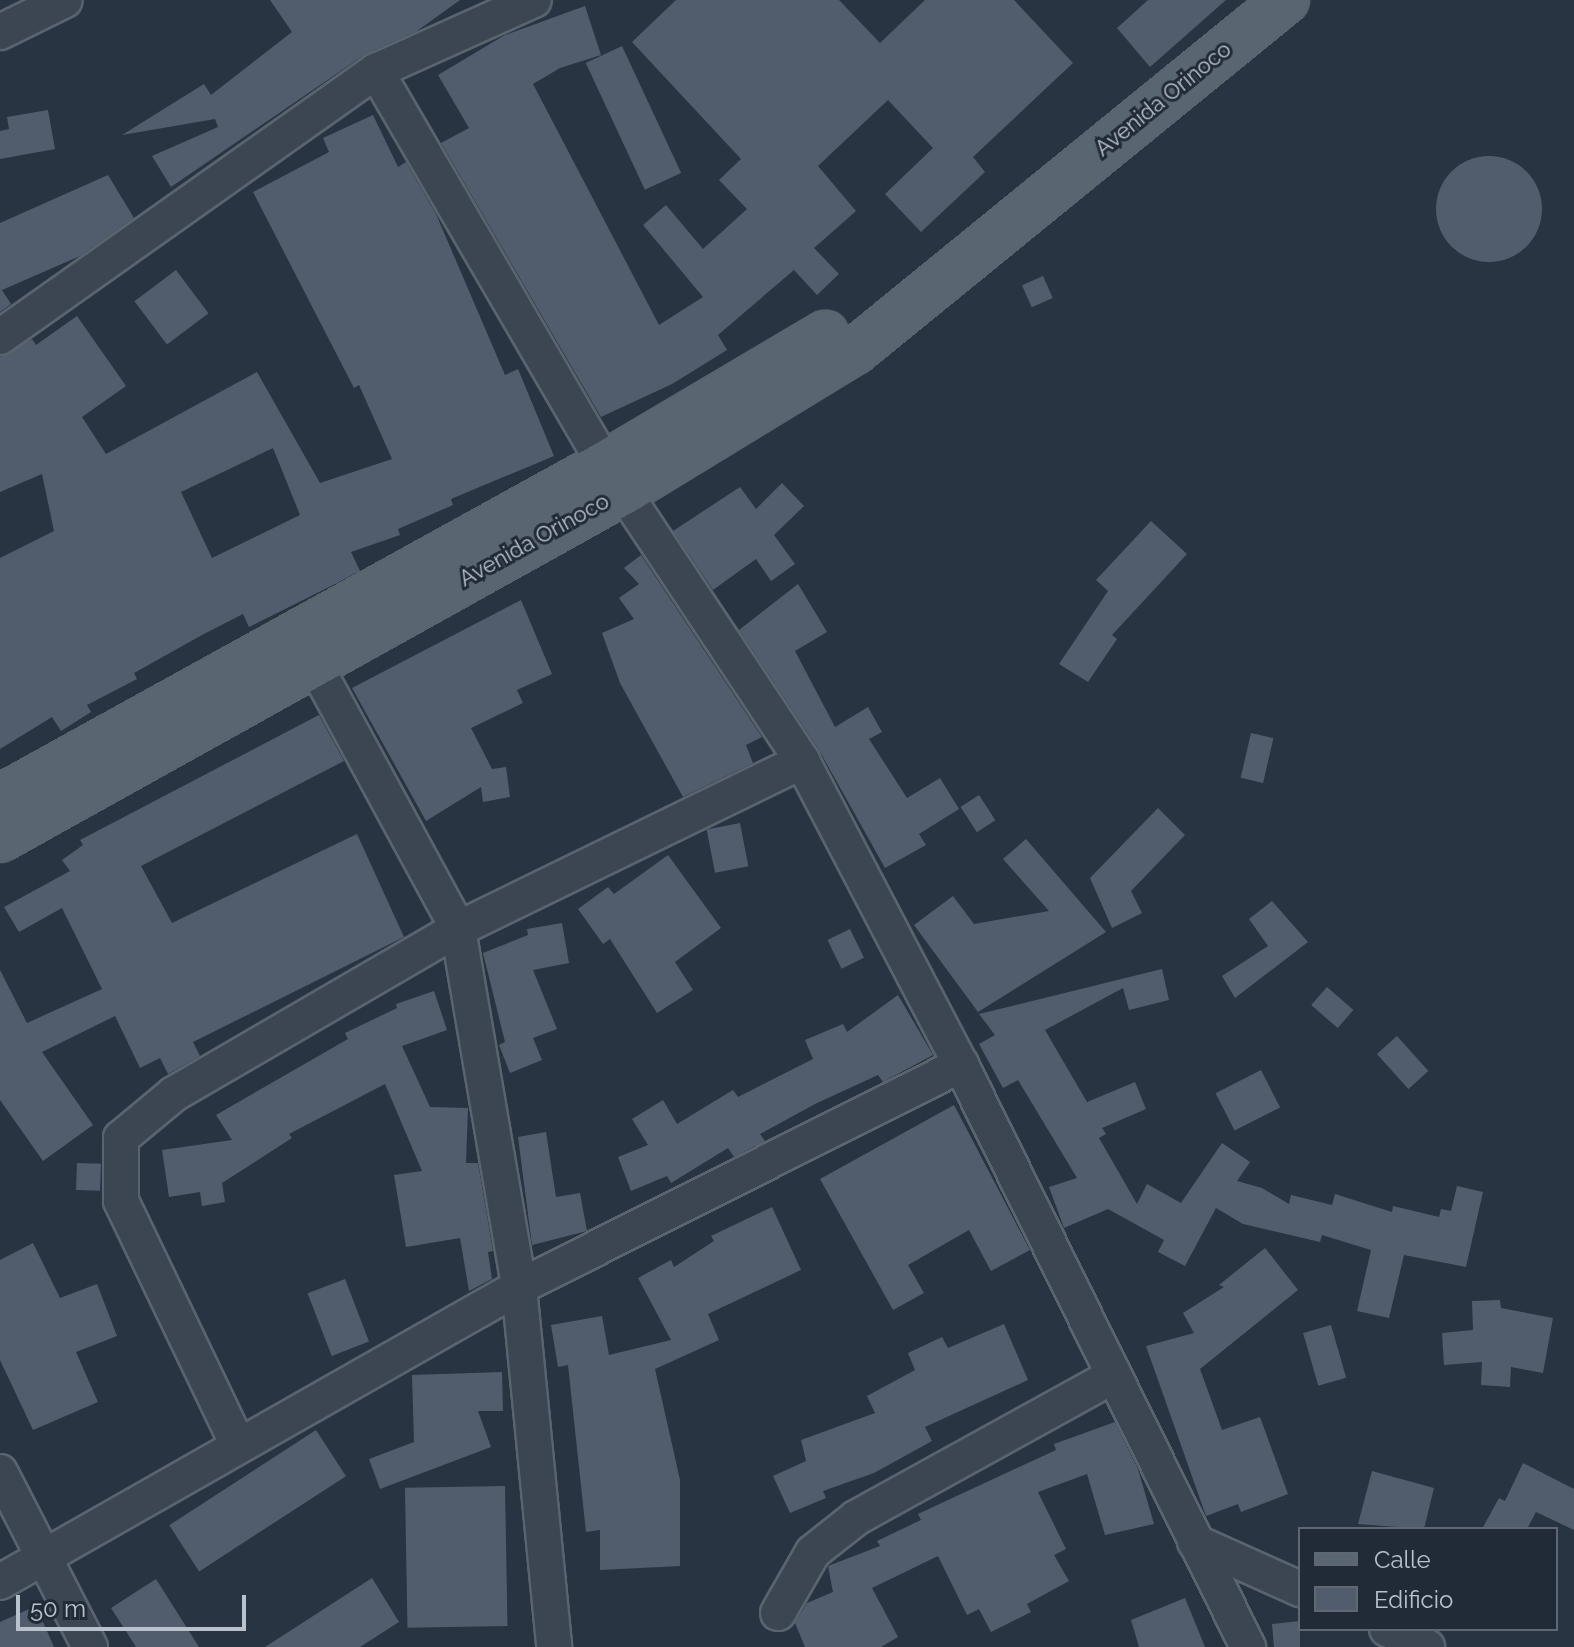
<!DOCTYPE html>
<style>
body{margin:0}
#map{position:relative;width:1574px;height:1647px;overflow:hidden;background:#283442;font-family:Raleway,sans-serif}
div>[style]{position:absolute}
.building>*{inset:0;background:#515d6d;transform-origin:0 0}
.round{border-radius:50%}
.roads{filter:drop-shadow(2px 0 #5a646f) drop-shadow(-2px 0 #5a646f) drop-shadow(0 2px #5a646f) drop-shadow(0 -2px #5a646f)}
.minor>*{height:34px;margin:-17px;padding:0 17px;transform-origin:17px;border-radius:17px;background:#3c4652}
.major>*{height:44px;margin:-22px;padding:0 22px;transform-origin:22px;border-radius:22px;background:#5a6572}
span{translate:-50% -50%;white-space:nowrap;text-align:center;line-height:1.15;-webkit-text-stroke:6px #212b37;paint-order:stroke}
.street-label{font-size:22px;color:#b9c1cc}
.legend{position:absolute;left:1298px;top:1527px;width:260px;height:104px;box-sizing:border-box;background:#212b37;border:2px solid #5e6773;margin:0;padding:10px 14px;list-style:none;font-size:24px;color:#b9c1cc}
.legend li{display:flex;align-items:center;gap:16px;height:40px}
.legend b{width:40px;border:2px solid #5e6773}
.scale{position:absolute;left:16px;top:1595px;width:230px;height:36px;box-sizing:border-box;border:4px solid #b9c1cc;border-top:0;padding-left:10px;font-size:24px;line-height:28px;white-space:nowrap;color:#b9c1cc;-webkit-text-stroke:6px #212b37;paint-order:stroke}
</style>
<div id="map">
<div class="building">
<i style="clip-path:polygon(270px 0,460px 0,417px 31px,364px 55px,171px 187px,152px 156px,218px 127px,215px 119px,122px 135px,204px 84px,211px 95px,292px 32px)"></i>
<i style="clip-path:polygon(676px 0,839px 0,880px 43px,925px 0,1014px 0,1073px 63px,973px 157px,985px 172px,921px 232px,885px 194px,933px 148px,888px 100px,818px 166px,856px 211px,814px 248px,839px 274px,817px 295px,794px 270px,718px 335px,727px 350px,672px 384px,601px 417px,441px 143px,469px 128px,438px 75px,505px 35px,585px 6px,601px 55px,560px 68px,533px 84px,659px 325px,703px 297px,643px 225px,666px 205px,703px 249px,747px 209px,719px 180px,741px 159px,632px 42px)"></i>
<i style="clip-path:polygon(1148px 0,1226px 0,1150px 67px,1117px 28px)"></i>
<i style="left:622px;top:46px;width:140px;height:40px;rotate:65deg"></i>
<i style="clip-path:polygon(48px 110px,55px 149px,0 159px,0 131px,9px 129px,7px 117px)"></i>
<i style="clip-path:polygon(evenodd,373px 115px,398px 167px,406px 162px,436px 214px,505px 375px,518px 369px,554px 456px,451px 499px,453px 505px,398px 529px,400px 535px,351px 552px,360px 571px,335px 584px,249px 627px,243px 614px,202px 635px,134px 673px,137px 679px,87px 705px,91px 712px,61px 731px,52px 717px,0 749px,0 558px,54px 531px,42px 474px,0 492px,0 357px,32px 339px,36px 345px,77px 316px,126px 386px,82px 417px,106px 454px,257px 372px,320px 483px,392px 459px,359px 385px,354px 388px,253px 192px,329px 152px,323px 138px,373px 115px,273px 448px,300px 515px,212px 558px,181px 492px,273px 448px)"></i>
<i class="round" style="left:1436px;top:156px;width:106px;height:106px"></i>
<i style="clip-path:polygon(108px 175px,134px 218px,80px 256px,2px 290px,11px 304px,0 312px,0 223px)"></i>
<i style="left:176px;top:270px;width:54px;height:52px;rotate:53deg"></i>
<i style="left:1043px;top:276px;width:24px;height:23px;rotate:66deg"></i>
<i style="clip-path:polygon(782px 483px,804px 506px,774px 535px,795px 564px,771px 581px,756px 559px,713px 590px,673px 531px,740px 487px,756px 509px)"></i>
<i style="clip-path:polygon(1151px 521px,1187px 554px,1112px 635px,1117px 639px,1088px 682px,1059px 664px,1108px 591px,1096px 580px)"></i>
<i style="clip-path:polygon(641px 555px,762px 737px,746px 745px,753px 763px,683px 797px,620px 683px,602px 633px,634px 619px,619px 598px,639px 584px,624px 568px)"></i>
<i style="clip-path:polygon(798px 584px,827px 632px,795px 651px,835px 727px,868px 707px,882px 732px,869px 739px,907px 798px,940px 778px,959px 809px,919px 834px,926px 845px,885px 868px,819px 750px,739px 630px)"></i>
<i style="clip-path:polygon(521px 600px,552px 674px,517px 690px,523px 703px,471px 728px,492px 769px,506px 767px,510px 797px,483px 802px,481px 787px,426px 821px,352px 688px)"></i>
<i style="clip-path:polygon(319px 715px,344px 761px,141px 866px,172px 923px,357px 834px,404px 937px,193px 1042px,200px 1056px,168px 1074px,160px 1058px,140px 1068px,115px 1016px,42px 1052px,93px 1125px,43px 1161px,0 1100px,0 970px,27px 1023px,102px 989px,62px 908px,19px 932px,4px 907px,70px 871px,62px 860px,83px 845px,80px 840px)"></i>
<i style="left:1251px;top:733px;width:23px;height:46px;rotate:13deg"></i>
<i style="left:979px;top:795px;width:30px;height:22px;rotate:57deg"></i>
<i style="clip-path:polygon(1158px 808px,1185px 835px,1131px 891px,1142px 913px,1112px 928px,1090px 878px)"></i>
<i style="left:740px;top:823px;width:44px;height:34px;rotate:79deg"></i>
<i style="clip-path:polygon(1026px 839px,1106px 932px,978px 1012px,914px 925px,953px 896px,974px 924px,1049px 911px,1003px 859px)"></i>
<i style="clip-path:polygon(668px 855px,721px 928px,675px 962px,693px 990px,657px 1013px,610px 939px,603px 944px,578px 909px,608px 887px,614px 894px)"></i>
<i style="clip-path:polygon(1272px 901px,1308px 942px,1235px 998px,1222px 976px,1268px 946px,1249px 919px)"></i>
<i style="clip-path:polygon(562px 923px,569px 963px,533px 970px,557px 1029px,533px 1038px,542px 1060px,510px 1073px,499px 1045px,505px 1042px,483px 953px,528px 935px,527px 929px)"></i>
<i style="left:850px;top:929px;width:32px;height:25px;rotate:64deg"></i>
<i style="clip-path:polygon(1162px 969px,1169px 1000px,1129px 1010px,1123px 988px,1045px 1030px,1087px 1102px,1135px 1082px,1146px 1109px,1102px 1128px,1106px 1134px,1099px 1138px,1137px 1204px,1147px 1184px,1181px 1203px,1222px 1143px,1250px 1162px,1237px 1181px,1262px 1188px,1289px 1204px,1291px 1195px,1332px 1205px,1335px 1194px,1392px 1212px,1393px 1206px,1439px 1217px,1441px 1209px,1451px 1211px,1457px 1186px,1483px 1192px,1466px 1267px,1404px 1255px,1389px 1318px,1357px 1311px,1371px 1250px,1322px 1235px,1320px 1242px,1243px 1224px,1216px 1208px,1185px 1266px,1158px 1252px,1164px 1240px,1108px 1209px,1064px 1228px,1049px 1187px,1077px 1178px,1018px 1080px,1003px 1088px,979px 1044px,995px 1035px,979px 1014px)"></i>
<i style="left:1327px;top:987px;width:35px;height:24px;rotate:41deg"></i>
<i style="clip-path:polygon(434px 991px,447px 1030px,402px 1046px,430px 1107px,468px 1108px,466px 1163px,478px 1163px,493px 1251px,488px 1252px,492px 1279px,469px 1291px,460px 1238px,406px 1247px,394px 1175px,422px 1171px,385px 1084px,289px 1134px,292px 1138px,222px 1183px,225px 1202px,202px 1206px,200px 1192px,169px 1197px,162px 1150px,232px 1140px,216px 1115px,348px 1039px,345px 1033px,397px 1008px,396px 1004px)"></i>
<i style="clip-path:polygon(898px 995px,933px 1055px,883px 1082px,878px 1075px,815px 1104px,760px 1134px,765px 1141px,734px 1157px,728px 1148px,671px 1183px,667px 1176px,631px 1191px,618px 1157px,648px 1145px,632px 1119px,663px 1100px,677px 1124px,733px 1090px,738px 1097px,813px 1059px,805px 1040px,843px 1024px,847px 1032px)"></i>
<i style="left:1397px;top:1036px;width:47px;height:27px;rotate:48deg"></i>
<i style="left:1261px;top:1070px;width:42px;height:51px;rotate:63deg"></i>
<i style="clip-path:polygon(954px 1105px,1030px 1250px,991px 1271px,969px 1230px,908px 1265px,924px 1293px,893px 1310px,820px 1179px)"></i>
<i style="clip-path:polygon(546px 1132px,556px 1197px,580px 1193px,587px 1231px,532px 1245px,518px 1137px)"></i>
<i style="left:77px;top:1163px;width:24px;height:27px;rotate:2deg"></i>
<i style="clip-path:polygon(772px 1207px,801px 1270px,708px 1314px,719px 1340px,655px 1369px,680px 1480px,680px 1566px,600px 1570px,600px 1530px,586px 1532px,568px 1365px,558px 1367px,551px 1325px,602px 1316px,609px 1355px,671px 1340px,638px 1278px,671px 1260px,674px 1267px,714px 1241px,711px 1236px)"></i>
<i style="clip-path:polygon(33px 1243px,60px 1298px,97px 1284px,117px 1336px,76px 1352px,98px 1402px,33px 1430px,0 1360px,0 1260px)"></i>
<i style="clip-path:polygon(1265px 1248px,1298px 1290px,1200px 1369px,1222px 1430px,1260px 1417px,1288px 1494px,1241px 1512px,1238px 1504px,1206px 1516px,1146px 1346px,1194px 1333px,1183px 1313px,1224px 1287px,1219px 1285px)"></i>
<i style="left:345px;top:1279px;width:67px;height:40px;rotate:69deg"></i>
<i style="clip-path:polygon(1500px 1300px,1501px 1308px,1553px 1318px,1543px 1373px,1511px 1367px,1510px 1387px,1481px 1385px,1482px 1362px,1444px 1365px,1442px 1333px,1473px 1330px,1472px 1301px)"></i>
<i style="clip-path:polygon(1004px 1324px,1028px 1380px,925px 1427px,932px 1441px,874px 1473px,823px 1491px,826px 1498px,790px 1513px,773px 1476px,806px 1461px,801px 1440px,875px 1413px,867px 1396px,915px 1370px,908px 1353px,942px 1337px,948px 1348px)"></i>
<i style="left:1331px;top:1325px;width:55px;height:29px;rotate:74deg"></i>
<i style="clip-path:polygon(502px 1372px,503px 1411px,478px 1411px,491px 1447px,380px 1489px,369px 1459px,414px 1442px,412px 1375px)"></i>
<i style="clip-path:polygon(1115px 1422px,1138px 1469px,1154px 1524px,1105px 1535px,1087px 1474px,1038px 1492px,1066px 1549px,1054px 1555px,1069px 1581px,1027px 1604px,1031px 1612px,991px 1632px,979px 1609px,967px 1615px,938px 1556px,872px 1588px,898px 1637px,881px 1647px,805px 1647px,795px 1623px,807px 1603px,833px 1592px,828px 1566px,880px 1546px,877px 1541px,921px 1520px,918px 1514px,1056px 1450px,1054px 1444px)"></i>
<i style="left:316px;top:1430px;width:55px;height:175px;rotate:57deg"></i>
<i style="clip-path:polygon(1523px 1463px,1574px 1489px,1574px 1530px,1536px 1512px,1527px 1529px,1482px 1529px,1499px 1498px,1505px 1501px)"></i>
<i style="clip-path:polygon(1372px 1471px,1434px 1488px,1424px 1529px,1358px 1524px)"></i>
<i style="left:505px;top:1486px;width:140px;height:100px;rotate:89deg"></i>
<i style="clip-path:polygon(372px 1578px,399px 1622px,360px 1647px,265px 1647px)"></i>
<i style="clip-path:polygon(156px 1579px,199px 1647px,136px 1647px,111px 1608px)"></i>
<i style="clip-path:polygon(1185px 1598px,1205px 1647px,1139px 1647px,1131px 1620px)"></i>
<i style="clip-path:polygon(36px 1606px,54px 1647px,0 1647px,0 1622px)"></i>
<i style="clip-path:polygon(1300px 1621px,1300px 1647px,1274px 1647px,1272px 1624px)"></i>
</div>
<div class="roads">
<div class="minor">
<i style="left:0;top:32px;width:72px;rotate:-26.2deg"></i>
<i style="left:376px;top:71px;width:455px;rotate:59.8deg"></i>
<i style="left:605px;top:464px;width:356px;rotate:56.4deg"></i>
<i style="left:802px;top:761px;width:343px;rotate:62.4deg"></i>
<i style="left:961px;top:1065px;width:649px;rotate:63.75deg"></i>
<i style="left:0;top:337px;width:461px;rotate:-35.3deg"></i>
<i style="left:376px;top:71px;width:173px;rotate:-24.2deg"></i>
<i style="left:303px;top:643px;width:325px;rotate:61.5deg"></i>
<i style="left:458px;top:929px;width:363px;rotate:80.3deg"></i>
<i style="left:519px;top:1287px;width:362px;rotate:84.4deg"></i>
<i style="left:238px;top:1445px;width:271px;rotate:-115.6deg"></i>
<i style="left:121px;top:1201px;width:63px;rotate:-90deg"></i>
<i style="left:121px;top:1138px;width:69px;rotate:-39.7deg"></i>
<i style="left:174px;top:1094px;width:328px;rotate:-30.2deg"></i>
<i style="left:458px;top:929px;width:383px;rotate:-26deg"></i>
<i style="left:0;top:1472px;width:197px;rotate:62.8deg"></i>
<i style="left:1195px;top:1542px;width:115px;rotate:24.1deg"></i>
<i style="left:0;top:1582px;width:597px;rotate:-29.61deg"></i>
<i style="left:519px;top:1287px;width:495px;rotate:-26.7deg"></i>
<i style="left:778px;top:1613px;width:70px;rotate:-60.2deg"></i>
<i style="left:813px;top:1552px;width:55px;rotate:-38.3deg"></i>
<i style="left:856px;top:1518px;width:294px;rotate:-28.9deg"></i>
<i style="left:1387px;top:1629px;width:44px;rotate:24.2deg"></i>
</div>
<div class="major">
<i style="left:0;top:798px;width:691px;rotate:-28.9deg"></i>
<i style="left:605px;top:464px;width:256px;rotate:-30.6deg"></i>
<i style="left:0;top:839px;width:718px;rotate:-29.1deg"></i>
<i style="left:627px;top:490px;width:267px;rotate:-31.4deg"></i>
<i style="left:855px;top:351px;width:556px;rotate:-39.16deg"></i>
</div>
</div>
<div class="street-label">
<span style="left:1163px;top:99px;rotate:-39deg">Avenida Orinoco</span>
<span style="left:534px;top:540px;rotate:-29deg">Avenida Orinoco</span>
</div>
<ul class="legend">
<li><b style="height:10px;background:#5a6572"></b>Calle</li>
<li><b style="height:22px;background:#515d6d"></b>Edificio</li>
</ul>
<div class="scale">50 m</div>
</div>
